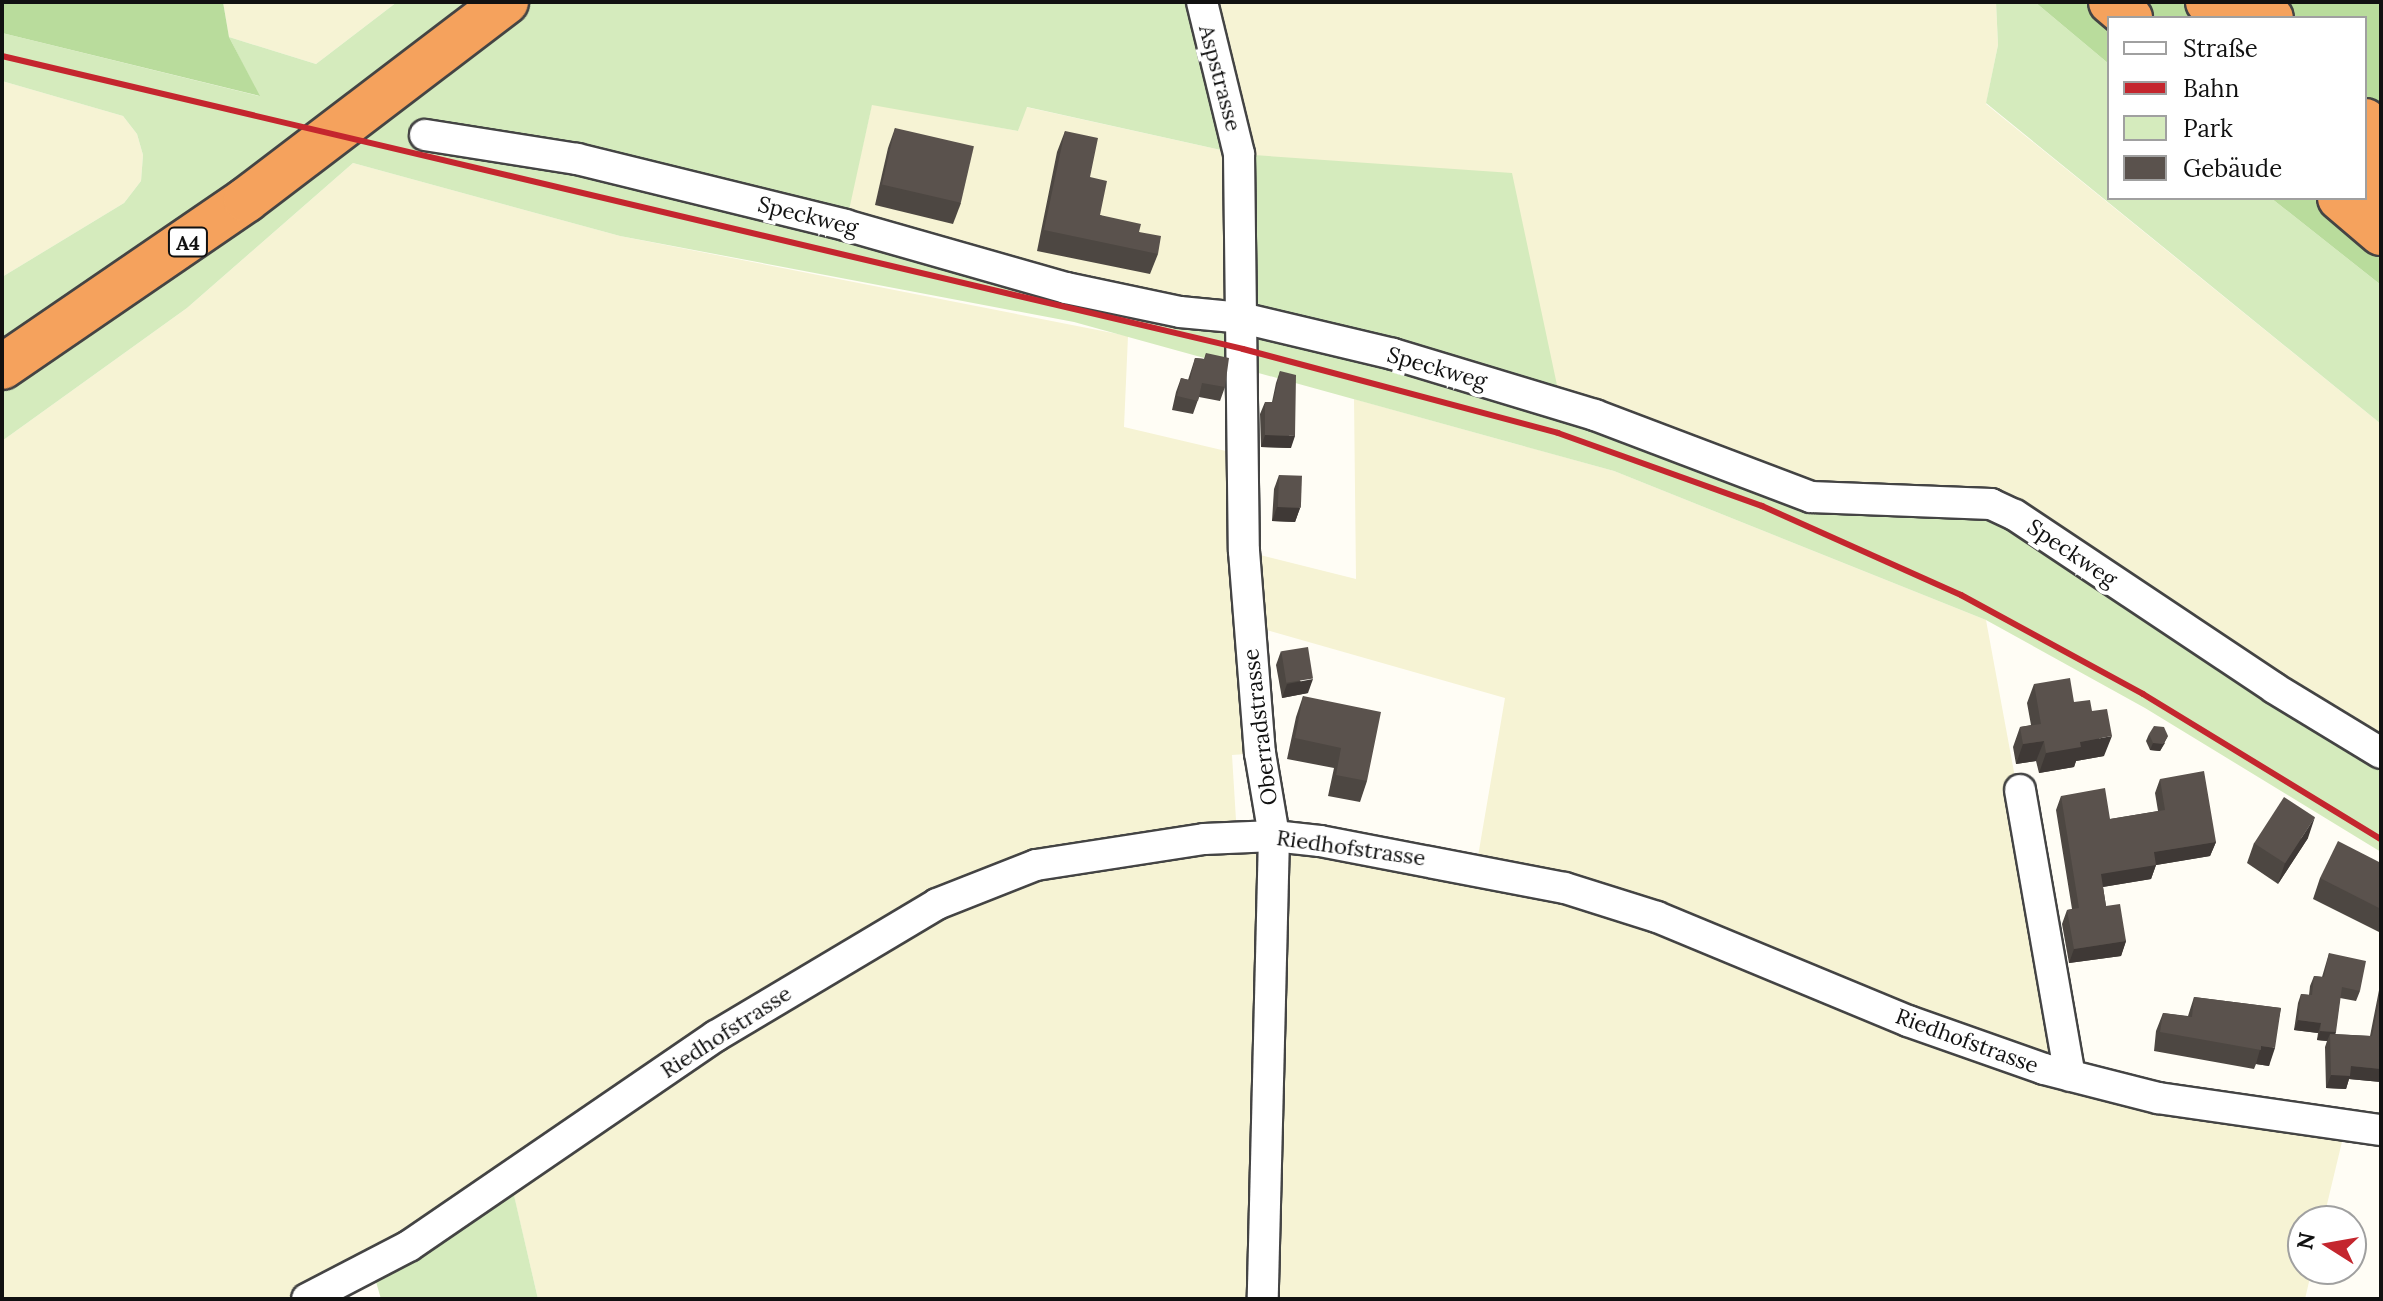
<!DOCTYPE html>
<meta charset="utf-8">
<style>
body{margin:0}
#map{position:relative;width:2383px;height:1301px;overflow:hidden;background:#fffdf5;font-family:Lora,serif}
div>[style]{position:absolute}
.farmland>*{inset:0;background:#f6f3d4}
.green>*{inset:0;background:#d5ebbd}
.forest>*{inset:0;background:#b9dc9c}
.roads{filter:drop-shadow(2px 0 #444) drop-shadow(-2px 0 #444) drop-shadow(0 2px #444) drop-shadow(0 -2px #444)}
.minor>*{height:30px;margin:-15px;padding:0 15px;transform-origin:15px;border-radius:15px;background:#fff}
.highway>*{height:44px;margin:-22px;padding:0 22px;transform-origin:22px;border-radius:22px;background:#f5a25d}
.rail>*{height:6px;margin:-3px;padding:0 3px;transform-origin:3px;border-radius:3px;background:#c4262e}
.wall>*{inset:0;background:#4d4742}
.shaded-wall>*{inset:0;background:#3f3936}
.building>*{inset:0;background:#5a524d;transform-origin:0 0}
span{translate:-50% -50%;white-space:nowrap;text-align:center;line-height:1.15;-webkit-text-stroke:8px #fff;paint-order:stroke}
.shield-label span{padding:2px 6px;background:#fff;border:2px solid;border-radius:6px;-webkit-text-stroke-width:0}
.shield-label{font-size:20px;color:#111;font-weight:700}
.street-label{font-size:22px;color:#111}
.frame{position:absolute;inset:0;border:4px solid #111;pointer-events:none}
.legend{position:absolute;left:2107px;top:16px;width:260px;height:184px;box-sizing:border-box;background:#fff;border:2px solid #a0a0a0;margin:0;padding:10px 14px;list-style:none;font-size:24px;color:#111}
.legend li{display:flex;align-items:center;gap:16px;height:40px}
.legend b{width:40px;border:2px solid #a0a0a0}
.north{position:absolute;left:2287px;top:1205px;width:80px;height:80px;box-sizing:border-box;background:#fff;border:2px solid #a0a0a0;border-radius:50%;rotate:281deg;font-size:22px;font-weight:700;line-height:32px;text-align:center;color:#111}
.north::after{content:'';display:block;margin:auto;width:28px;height:36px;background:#c4262e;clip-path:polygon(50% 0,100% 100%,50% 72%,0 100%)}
</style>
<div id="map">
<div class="farmland">
<i style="clip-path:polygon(223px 2px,397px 2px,316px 64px,229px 37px)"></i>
<i style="clip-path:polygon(1202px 2px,1996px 2px,1998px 45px,1986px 104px,2381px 424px,2381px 753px,1858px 502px,1242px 318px,845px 225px,872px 104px,1018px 131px,1026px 107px,1239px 154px)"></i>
<i style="clip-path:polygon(2px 81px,123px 116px,137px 134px,143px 155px,141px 181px,124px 203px,2px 277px)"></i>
<i style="clip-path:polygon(353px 163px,620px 236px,1128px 336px,1124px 427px,1243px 455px,1244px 551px,1356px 579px,1354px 399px,1614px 471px,1986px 620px,2070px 1076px,2346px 1125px,2323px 1221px,2303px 1221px,2303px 1269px,2312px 1269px,2305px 1299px,1263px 1299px,1274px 836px,1476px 868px,1505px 698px,1249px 625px,1260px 753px,1232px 755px,1237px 836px,1266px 848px,1256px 1299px,538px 1299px,510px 1179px,307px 1299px,2px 1299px,2px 441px,187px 308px)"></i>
</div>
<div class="green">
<i style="clip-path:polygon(evenodd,397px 2px,1202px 2px,1239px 154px,1512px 173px,1561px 404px,1781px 487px,1971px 501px,2381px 753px,2381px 852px,2145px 708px,1986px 620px,1614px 471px,1074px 322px,620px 236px,353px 163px,187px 308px,2px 441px,2px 277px,124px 203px,141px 181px,143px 155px,137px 134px,123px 116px,2px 81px,2px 33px,259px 96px,229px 37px,316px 64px,397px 2px,872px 105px,1018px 131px,1027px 107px,1239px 154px,1241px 317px,846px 224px,872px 105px)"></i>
<i style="clip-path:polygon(1996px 2px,2035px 2px,2109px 64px,2109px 198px,2271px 198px,2381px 285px,2381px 424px,1986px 103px,1998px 45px)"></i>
<i style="clip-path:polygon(510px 1178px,538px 1299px,381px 1299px,372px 1268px)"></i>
</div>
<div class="forest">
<i style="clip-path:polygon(2px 2px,223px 2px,229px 37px,260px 96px,2px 33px)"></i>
<i style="clip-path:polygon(2035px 2px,2381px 2px,2381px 285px,2271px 198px,2365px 198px,2365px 18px,2109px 18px,2109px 64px)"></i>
</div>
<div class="roads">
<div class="minor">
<i style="left:1202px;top:2px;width:156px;rotate:76.3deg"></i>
<i style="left:1239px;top:154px;width:397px;rotate:89.3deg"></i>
<i style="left:1244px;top:551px;width:203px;rotate:85.5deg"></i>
<i style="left:1260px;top:753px;width:84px;rotate:80.4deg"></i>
<i style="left:1274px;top:836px;width:463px;rotate:91.4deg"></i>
<i style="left:425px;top:135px;width:154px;rotate:9deg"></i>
<i style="left:577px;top:159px;width:276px;rotate:13.8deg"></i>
<i style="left:845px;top:225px;width:230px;rotate:15.9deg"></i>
<i style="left:1066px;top:288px;width:116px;rotate:11.9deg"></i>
<i style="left:1180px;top:312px;width:62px;rotate:5.5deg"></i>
<i style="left:1242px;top:318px;width:155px;rotate:13.4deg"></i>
<i style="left:1393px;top:354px;width:211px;rotate:16.8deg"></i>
<i style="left:1595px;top:415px;width:231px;rotate:20.8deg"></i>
<i style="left:1811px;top:497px;width:180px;rotate:2.2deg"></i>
<i style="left:1991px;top:504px;width:26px;rotate:25deg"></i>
<i style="left:2015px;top:515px;width:311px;rotate:33.7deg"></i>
<i style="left:2274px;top:688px;width:125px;rotate:31.3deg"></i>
<i style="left:2020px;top:790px;width:290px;rotate:80.1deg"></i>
<i style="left:307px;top:1299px;width:115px;rotate:-27.5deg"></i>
<i style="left:409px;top:1246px;width:372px;rotate:-34.4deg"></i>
<i style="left:716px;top:1036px;width:257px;rotate:-30.8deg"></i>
<i style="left:937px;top:904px;width:106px;rotate:-21.5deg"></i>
<i style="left:1036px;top:865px;width:170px;rotate:-8.8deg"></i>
<i style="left:1204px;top:839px;width:70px;rotate:-2.5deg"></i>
<i style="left:1274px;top:836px;width:46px;rotate:6.2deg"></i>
<i style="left:1320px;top:841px;width:249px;rotate:10.9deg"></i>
<i style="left:1565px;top:888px;width:96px;rotate:17.5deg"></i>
<i style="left:1657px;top:917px;width:272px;rotate:22.5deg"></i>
<i style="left:1908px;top:1021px;width:144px;rotate:19.4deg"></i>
<i style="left:2044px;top:1069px;width:118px;rotate:14.3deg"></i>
<i style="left:2158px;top:1098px;width:225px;rotate:8.2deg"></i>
</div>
<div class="highway">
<i style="left:2111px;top:2px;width:25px;rotate:40deg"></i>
<i style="left:2208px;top:2px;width:21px;rotate:51deg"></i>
<i style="left:2257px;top:2px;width:21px;rotate:49deg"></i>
<i style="left:2365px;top:121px;width:23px;rotate:47deg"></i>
<i style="left:2365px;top:175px;width:23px;rotate:45deg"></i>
<i style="left:2340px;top:198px;width:54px;rotate:40.5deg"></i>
<i style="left:2px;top:367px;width:296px;rotate:-34.4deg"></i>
<i style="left:246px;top:200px;width:327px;rotate:-37.3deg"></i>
</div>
</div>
<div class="rail">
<i style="left:2px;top:56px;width:1275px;rotate:13.28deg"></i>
<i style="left:1243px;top:349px;width:326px;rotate:14.9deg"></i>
<i style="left:1558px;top:433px;width:217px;rotate:19.7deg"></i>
<i style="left:1762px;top:506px;width:218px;rotate:24.1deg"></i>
<i style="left:1961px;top:595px;width:207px;rotate:28.5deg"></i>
<i style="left:2143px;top:694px;width:279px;rotate:31.4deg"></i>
</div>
<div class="wall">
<i style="clip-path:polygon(895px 128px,961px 203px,953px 224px,875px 205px,888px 148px)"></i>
<i style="clip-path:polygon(1065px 131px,1090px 177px,1100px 215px,1139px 232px,1158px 254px,1150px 274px,1037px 251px,1057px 152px)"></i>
<i style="clip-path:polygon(1206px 353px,1225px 387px,1220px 401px,1199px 397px,1193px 414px,1172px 410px,1176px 392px,1181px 378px,1188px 380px,1195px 358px,1204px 359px)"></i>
<i style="clip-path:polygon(1280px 371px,1291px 448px,1261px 447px,1260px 414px,1265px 402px,1272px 402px,1276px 383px)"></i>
<i style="clip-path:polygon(1279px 475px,1300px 508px,1295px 522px,1272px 521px,1274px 489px)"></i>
<i style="clip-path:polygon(1281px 651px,1308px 693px,1282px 698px,1276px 665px)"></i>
<i style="clip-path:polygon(2034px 684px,2092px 711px,2104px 756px,2076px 761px,2074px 767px,2039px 773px,2036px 761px,2016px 764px,2013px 747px,2020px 727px,2031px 725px,2027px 703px)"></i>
<i style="clip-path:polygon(1303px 696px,1367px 781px,1360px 802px,1328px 796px,1334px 768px,1287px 759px,1296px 717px)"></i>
<i style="clip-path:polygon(2149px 734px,2165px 743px,2160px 751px,2150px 750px,2146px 741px)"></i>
<i style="clip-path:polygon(2160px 779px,2216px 842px,2210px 856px,2156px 865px,2151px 879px,2103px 887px,2106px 906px,2126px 941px,2121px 956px,2069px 963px,2062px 924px,2067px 910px,2072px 909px,2056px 810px,2061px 796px,2110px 819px,2158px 811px,2155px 793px)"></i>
<i style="clip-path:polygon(2308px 838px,2278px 884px,2247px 863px,2254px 843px)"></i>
<i style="clip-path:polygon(2381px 863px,2381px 929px,2379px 932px,2313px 899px,2320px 878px)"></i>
<i style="clip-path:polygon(2329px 953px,2360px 991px,2356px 1001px,2340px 998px,2335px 1034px,2370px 1036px,2381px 980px,2381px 1082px,2349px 1079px,2346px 1089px,2326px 1088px,2325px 1047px,2327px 1041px,2317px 1040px,2318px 1033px,2294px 1030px,2298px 1003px,2301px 994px,2309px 995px,2310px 986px,2314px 976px,2322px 977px)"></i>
<i style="clip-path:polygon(2194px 997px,2281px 1008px,2269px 1066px,2256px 1064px,2254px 1069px,2154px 1051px,2156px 1031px,2163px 1013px,2188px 1016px)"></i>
</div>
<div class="shaded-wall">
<i style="clip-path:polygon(1265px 435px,1295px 436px,1291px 448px,1261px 447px)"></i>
<i style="clip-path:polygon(1277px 507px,1300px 508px,1295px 522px,1272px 521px)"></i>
<i style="clip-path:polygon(1313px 679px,1308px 693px,1282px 698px,1287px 684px)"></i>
<i style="clip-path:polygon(2112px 736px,2104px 756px,2076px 761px,2074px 767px,2039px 773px,2046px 753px,2080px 742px)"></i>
<i style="clip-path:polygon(2168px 736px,2160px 751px,2150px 750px,2153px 743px)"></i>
<i style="clip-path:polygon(2044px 741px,2036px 761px,2016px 764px,2023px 744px)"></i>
<i style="clip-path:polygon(2315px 817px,2308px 838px,2278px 884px,2285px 863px)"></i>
<i style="clip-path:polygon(2216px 842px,2210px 856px,2156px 865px,2151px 879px,2096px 888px,2101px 874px,2154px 852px)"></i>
<i style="clip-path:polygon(2126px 941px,2121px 956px,2069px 963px,2074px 949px)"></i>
<i style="clip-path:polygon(2298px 1020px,2321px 1023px,2318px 1033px,2294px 1030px)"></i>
<i style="clip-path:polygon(2320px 1031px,2336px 1032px,2333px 1042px,2330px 1034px,2327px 1041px,2317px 1040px)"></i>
<i style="clip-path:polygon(2261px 1046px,2275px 1048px,2269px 1066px,2256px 1064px)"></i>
<i style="clip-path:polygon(2351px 1066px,2381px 1069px,2381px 1082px,2349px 1079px,2346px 1089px,2326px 1088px,2331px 1075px)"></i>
</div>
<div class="building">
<i style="left:895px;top:128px;width:81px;height:58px;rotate:13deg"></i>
<i style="clip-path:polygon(1065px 131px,1098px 138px,1090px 177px,1107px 181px,1100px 215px,1141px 224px,1139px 232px,1161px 236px,1158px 254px,1044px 230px)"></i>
<i style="clip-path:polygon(1206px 353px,1229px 358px,1225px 387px,1202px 383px,1198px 401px,1177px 396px,1181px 378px,1190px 380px,1195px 358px,1205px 359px)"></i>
<i style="clip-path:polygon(1280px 371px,1296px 375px,1295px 436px,1265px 435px,1265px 402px,1273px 402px)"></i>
<i style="left:1279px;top:475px;width:23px;height:32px;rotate:2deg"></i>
<i style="left:1308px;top:647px;width:32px;height:27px;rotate:81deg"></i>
<i style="clip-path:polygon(2070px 678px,2074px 702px,2090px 700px,2092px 711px,2107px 709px,2112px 736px,2080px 742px,2081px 747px,2046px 753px,2044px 741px,2023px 744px,2020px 727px,2041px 724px,2034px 684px)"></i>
<i style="clip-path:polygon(1303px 696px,1381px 712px,1367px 781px,1336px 775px,1341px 748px,1295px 738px)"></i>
<i style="clip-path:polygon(2154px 726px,2164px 727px,2168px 736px,2163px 744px,2153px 743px,2149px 734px)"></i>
<i style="clip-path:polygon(2204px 771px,2216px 842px,2154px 852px,2156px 865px,2101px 874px,2106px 906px,2120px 904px,2126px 941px,2074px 949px,2067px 910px,2079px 908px,2061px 796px,2105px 788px,2110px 819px,2165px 810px,2160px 779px)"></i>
<i style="left:2284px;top:797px;width:37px;height:55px;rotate:33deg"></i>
<i style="clip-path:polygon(2338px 841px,2381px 863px,2381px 909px,2320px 878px)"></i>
<i style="clip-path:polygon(2329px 953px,2366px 961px,2360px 991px,2342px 987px,2336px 1032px,2320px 1031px,2321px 1023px,2298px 1020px,2301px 994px,2312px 995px,2314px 976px,2324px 977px)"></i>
<i style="clip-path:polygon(2381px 991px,2381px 1069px,2351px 1066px,2350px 1076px,2331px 1075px,2330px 1034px,2372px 1036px)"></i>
<i style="clip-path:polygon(2194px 997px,2281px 1008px,2275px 1048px,2261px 1046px,2261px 1050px,2160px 1032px,2163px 1013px,2192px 1017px)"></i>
</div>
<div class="shield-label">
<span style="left:188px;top:242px">A4</span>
</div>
<div class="street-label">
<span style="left:1220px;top:78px;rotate:75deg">Aspstrasse</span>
<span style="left:808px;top:216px;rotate:14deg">Speckweg</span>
<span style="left:1437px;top:368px;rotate:16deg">Speckweg</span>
<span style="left:2072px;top:553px;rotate:34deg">Speckweg</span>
<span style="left:1260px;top:727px;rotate:-97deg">Oberradstrasse</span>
<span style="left:1351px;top:848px;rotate:8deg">Riedhofstrasse</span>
<span style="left:726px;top:1032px;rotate:-33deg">Riedhofstrasse</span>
<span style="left:1967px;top:1041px;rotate:20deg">Riedhofstrasse</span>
</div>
<div class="frame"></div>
<ul class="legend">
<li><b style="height:10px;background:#fff"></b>Straße</li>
<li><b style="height:10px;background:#c4262e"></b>Bahn</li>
<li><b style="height:22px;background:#d5ebbd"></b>Park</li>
<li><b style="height:22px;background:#5a524d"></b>Gebäude</li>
</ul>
<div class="north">N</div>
</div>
